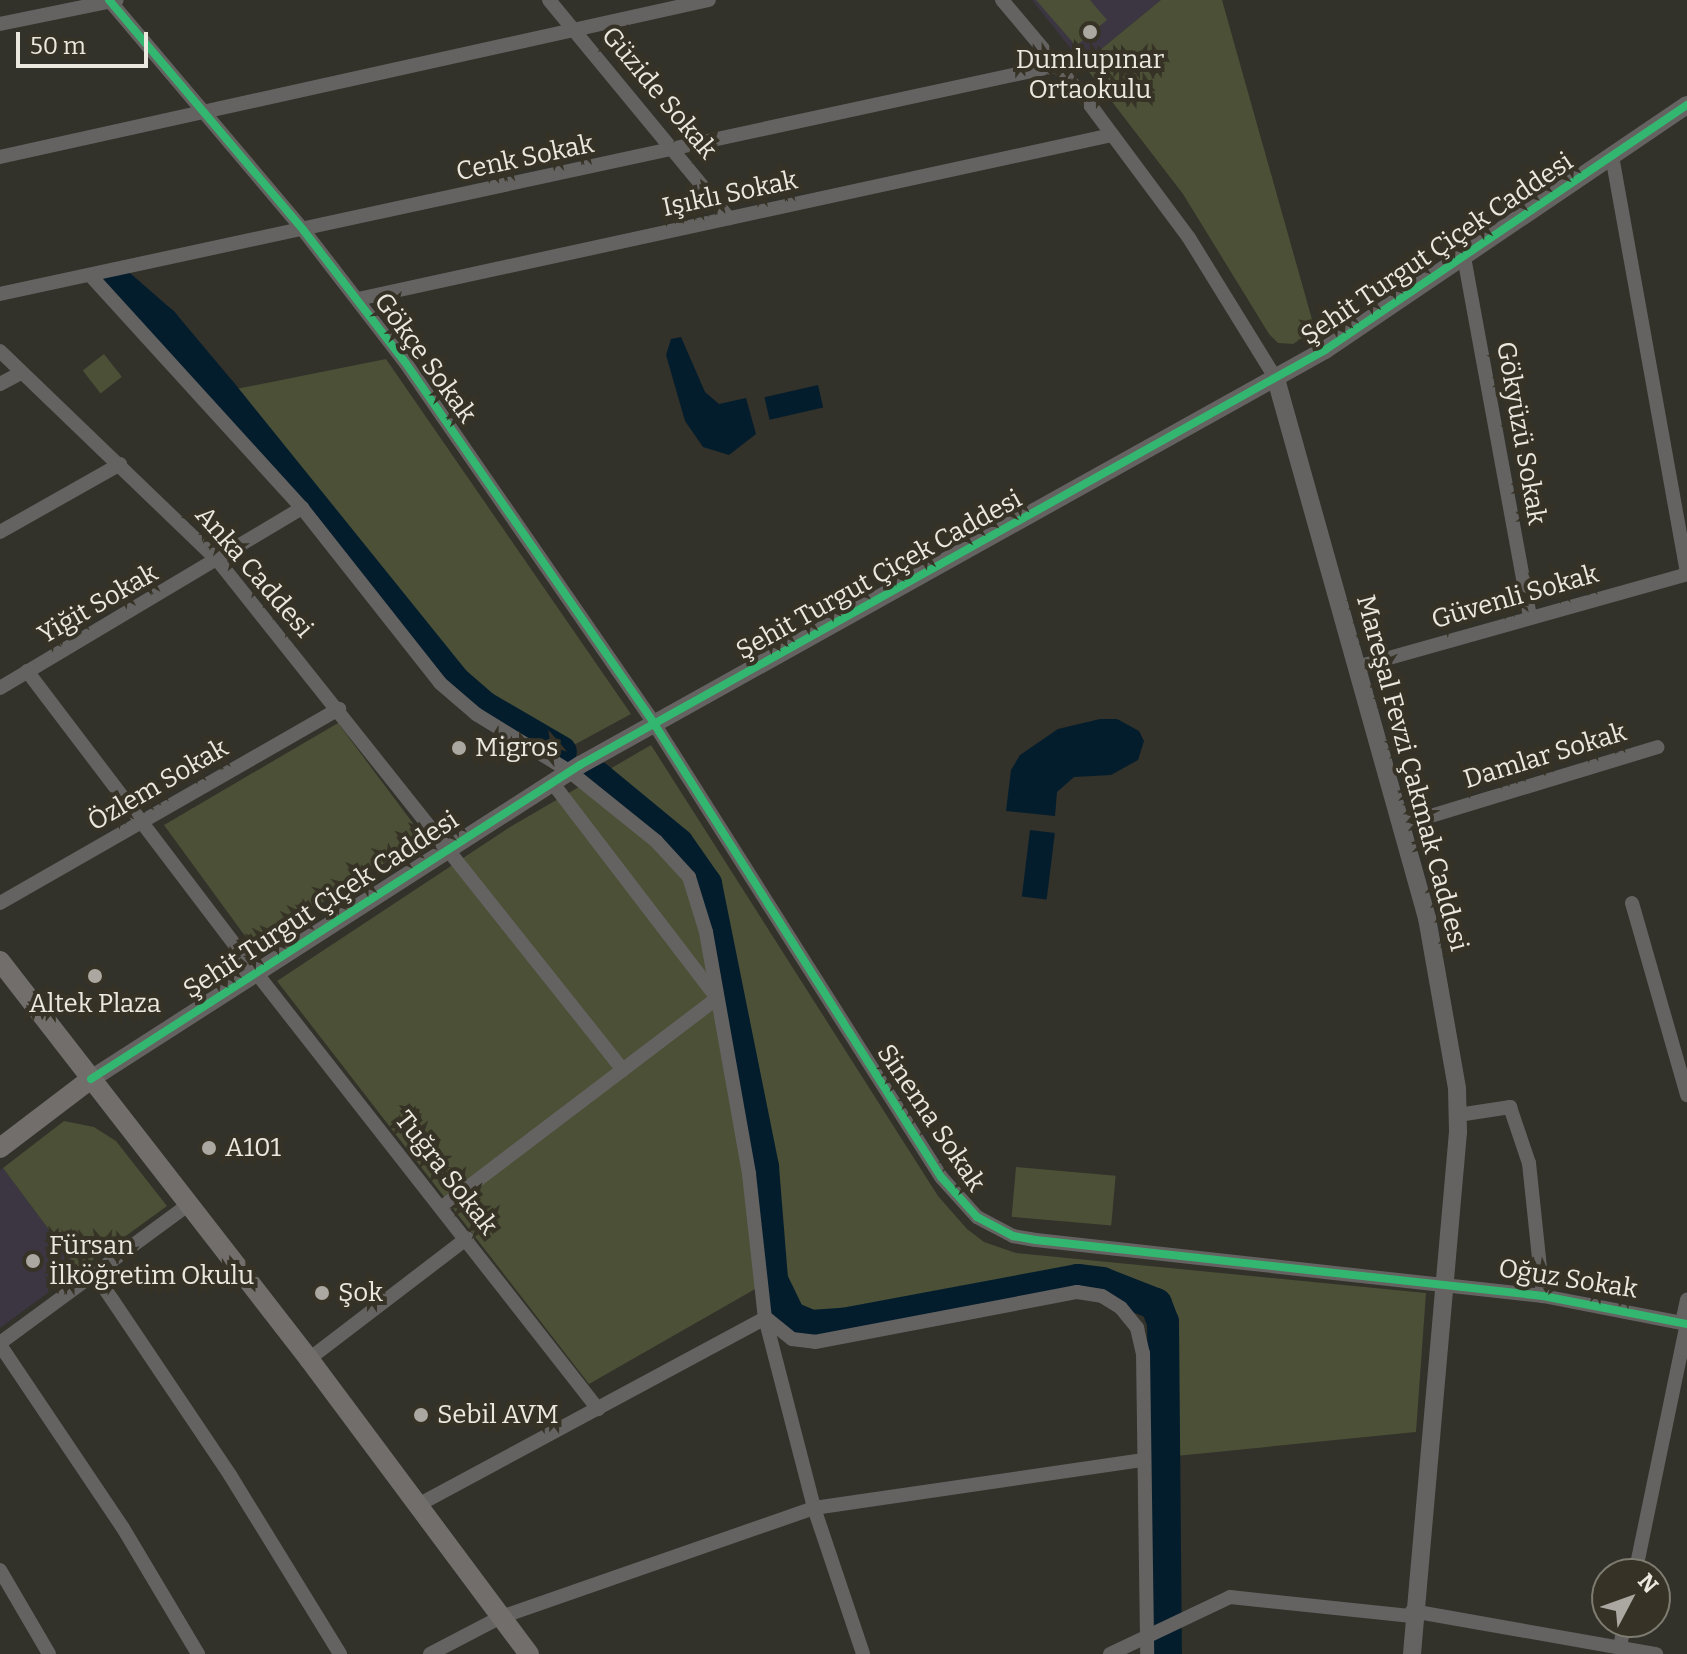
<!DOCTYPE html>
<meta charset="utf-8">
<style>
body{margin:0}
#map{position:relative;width:1687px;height:1654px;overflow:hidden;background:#32312a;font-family:Bitter,serif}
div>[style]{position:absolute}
.education>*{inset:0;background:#3c3643}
.green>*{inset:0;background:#4b5036;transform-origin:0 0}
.water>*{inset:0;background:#041d2d;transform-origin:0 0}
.river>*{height:32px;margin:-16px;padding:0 16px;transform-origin:16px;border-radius:16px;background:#041d2d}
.minor>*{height:14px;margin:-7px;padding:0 7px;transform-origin:7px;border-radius:7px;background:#656361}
.tertiary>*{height:18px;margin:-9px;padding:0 9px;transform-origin:9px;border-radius:9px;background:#656361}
.secondary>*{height:20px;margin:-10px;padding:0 10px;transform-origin:10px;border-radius:10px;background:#716e6b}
.cycleway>*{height:8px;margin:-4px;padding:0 4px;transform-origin:4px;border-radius:4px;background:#33b770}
.dots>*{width:22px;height:22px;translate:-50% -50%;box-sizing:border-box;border:4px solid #363326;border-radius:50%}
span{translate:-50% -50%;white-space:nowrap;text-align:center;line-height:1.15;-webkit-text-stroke:8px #363326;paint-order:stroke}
.poi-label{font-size:26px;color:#eae8df}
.left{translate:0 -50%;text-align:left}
.street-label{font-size:26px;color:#eae8df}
.north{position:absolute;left:1591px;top:1558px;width:80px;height:80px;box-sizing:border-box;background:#363326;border:2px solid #7e7b70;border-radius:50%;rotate:49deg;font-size:22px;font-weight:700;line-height:32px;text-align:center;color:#eae8df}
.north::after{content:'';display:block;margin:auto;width:28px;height:36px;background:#aaa8a0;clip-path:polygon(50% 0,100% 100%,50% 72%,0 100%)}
.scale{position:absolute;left:16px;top:32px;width:132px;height:36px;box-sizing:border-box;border:4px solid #eae8df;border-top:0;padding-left:10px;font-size:24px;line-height:28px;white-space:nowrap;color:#eae8df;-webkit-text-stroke:6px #363326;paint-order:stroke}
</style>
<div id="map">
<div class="education">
<i style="clip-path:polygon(1032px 0,1161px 0,1083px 64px)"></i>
<i style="clip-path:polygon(3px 1168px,79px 1270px,0 1328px,0 1170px)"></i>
</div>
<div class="green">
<i style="clip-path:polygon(1036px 0,1090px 0,1107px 20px,1076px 46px)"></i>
<i style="clip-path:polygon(1161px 0,1222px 0,1315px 330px,1293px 344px,1278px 343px,1269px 334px,1183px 194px,1083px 64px)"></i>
<i style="left:104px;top:354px;width:29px;height:27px;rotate:52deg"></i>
<i style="clip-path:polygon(386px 359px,631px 714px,561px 752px,467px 694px,221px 392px)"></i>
<i style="clip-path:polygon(338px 723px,424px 838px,253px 947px,164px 825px)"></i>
<i style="clip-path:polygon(651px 745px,938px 1196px,967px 1229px,984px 1242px,1016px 1253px,1426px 1293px,1416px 1432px,1166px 1457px,1161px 1312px,1150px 1299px,1091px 1280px,1058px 1281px,811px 1326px,800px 1324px,782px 1308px,771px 1280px,589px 1384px,277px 981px,510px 827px)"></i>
<i style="clip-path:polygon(64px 1121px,94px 1127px,116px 1141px,167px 1206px,79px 1270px,3px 1168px)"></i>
<i style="left:1016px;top:1167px;width:100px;height:50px;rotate:5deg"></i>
</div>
<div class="water">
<i style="clip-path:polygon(681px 337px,705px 392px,719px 404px,746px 398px,756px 434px,729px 455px,703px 447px,685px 421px,666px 355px,671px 339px)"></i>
<i style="left:818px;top:385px;width:23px;height:55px;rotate:77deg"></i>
<i style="clip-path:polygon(1100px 719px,1117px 719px,1139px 731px,1144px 741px,1138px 760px,1111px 775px,1074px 777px,1057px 792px,1055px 816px,1006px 811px,1011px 770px,1020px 755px,1058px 729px)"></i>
<i style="left:1030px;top:830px;width:25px;height:67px;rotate:7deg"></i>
</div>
<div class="river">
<i style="left:116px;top:282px;width:62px;rotate:41.1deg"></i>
<i style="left:163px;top:323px;width:90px;rotate:50deg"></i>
<i style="left:221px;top:392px;width:371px;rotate:51.1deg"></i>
<i style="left:454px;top:681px;width:40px;rotate:41deg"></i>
<i style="left:484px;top:707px;width:89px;rotate:30.3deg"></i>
<i style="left:597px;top:777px;width:105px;rotate:39.6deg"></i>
<i style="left:678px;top:844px;width:49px;rotate:55deg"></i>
<i style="left:706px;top:884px;width:289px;rotate:78.6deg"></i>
<i style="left:763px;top:1167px;width:113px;rotate:85.4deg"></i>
<i style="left:772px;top:1280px;width:41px;rotate:64.1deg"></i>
<i style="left:790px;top:1317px;width:23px;rotate:23deg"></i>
<i style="left:811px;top:1326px;width:32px;rotate:-4deg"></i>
<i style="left:843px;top:1324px;width:239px;rotate:-10.6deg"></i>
<i style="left:1078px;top:1280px;width:24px;rotate:7deg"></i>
<i style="left:1102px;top:1283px;width:58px;rotate:21.3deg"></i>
<i style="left:1156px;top:1304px;width:19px;rotate:69deg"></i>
<i style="left:1163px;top:1322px;width:332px;rotate:89.5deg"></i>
</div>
<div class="minor">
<i style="left:109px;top:0;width:302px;rotate:49.8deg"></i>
<i style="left:304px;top:231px;width:165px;rotate:52.4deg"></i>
<i style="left:405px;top:362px;width:437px;rotate:55.4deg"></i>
<i style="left:653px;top:722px;width:538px;rotate:57.67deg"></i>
<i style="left:941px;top:1177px;width:54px;rotate:48deg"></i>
<i style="left:977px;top:1217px;width:41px;rotate:27.8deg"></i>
<i style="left:1013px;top:1236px;width:23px;rotate:10deg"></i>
<i style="left:1036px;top:1240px;width:510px;rotate:6.3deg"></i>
<i style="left:1543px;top:1296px;width:147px;rotate:11deg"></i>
<i style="left:549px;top:0;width:283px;rotate:50.5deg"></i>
<i style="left:1002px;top:0;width:133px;rotate:49.9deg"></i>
<i style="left:1088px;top:102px;width:169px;rotate:53.4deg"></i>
<i style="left:1189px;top:238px;width:166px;rotate:58.3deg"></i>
<i style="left:0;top:24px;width:119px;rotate:-11.6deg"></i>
<i style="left:1612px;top:156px;width:424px;rotate:79.8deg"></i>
<i style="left:0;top:157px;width:726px;rotate:-12.49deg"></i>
<i style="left:1464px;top:257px;width:366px;rotate:79.6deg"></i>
<i style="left:90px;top:275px;width:315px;rotate:47.7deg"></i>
<i style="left:302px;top:508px;width:223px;rotate:51.7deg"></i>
<i style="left:440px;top:683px;width:48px;rotate:40.7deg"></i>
<i style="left:476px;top:714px;width:109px;rotate:31.5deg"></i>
<i style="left:569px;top:771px;width:112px;rotate:38.8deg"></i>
<i style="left:656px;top:841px;width:49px;rotate:47.5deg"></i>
<i style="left:689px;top:877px;width:58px;rotate:72.8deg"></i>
<i style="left:706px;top:932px;width:246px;rotate:79.9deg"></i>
<i style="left:749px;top:1174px;width:145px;rotate:83.7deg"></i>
<i style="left:765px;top:1318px;width:196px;rotate:75.5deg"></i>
<i style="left:814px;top:1508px;width:154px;rotate:71.4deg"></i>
<i style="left:0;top:294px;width:1083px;rotate:-12.2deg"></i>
<i style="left:358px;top:299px;width:772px;rotate:-12.27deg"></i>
<i style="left:0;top:351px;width:304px;rotate:43.9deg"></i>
<i style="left:219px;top:562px;width:649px;rotate:51.51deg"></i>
<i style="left:0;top:384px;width:24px;rotate:-28deg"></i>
<i style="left:0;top:532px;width:138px;rotate:-29.5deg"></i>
<i style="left:1357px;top:667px;width:343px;rotate:-15.7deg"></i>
<i style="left:27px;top:671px;width:375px;rotate:52.8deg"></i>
<i style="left:254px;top:970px;width:558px;rotate:51.92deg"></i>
<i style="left:0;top:688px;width:352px;rotate:-30.8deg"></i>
<i style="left:1401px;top:825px;width:268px;rotate:-16.9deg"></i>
<i style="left:0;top:903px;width:391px;rotate:-29.8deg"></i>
<i style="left:1632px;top:903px;width:200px;rotate:74deg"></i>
<i style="left:1458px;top:1115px;width:53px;rotate:-8.7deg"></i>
<i style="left:1510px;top:1107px;width:59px;rotate:71.3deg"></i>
<i style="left:1529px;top:1163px;width:134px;rotate:84deg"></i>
<i style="left:442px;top:1207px;width:345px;rotate:-37.2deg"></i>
<i style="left:717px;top:998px;width:272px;rotate:-127.4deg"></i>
<i style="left:95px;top:1274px;width:242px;rotate:56.1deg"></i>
<i style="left:230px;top:1475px;width:210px;rotate:58.4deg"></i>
<i style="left:766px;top:1318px;width:33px;rotate:39deg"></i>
<i style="left:792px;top:1339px;width:23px;rotate:7deg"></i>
<i style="left:815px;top:1342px;width:267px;rotate:-10.8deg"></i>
<i style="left:1077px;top:1292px;width:25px;rotate:9deg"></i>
<i style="left:1102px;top:1296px;width:22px;rotate:32deg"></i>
<i style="left:1121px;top:1308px;width:26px;rotate:51deg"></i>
<i style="left:1137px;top:1328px;width:26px;rotate:77deg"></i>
<i style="left:1143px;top:1353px;width:301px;rotate:89.2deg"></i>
<i style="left:1682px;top:1323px;width:24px;rotate:-78deg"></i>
<i style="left:0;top:1343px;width:235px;rotate:-36.3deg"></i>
<i style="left:0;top:1345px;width:220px;rotate:56.1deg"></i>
<i style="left:123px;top:1528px;width:147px;rotate:59.2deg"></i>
<i style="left:309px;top:1359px;width:199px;rotate:-37.4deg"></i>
<i style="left:418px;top:1505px;width:394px;rotate:-28.3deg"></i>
<i style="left:0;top:1570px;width:97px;rotate:59.7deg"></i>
<i style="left:1635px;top:1574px;width:255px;rotate:-78.3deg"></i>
<i style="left:1412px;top:1611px;width:248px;rotate:10deg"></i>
<i style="left:1620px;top:1647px;width:25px;rotate:-79deg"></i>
<i style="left:430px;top:1654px;width:80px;rotate:-27.5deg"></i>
<i style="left:501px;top:1617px;width:331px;rotate:-19.2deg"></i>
<i style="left:814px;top:1508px;width:333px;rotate:-8.3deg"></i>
<i style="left:1110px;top:1654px;width:133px;rotate:-25.4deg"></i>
<i style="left:1230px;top:1597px;width:183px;rotate:6deg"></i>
</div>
<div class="tertiary">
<i style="left:1276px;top:379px;width:560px;rotate:74.35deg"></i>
<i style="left:1427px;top:918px;width:173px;rotate:80deg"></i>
<i style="left:1457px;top:1088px;width:44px;rotate:88.7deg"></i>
<i style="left:1458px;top:1132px;width:524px;rotate:95.04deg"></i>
<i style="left:91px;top:1079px;width:581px;rotate:-32.71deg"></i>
<i style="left:580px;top:765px;width:853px;rotate:-29.12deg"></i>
<i style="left:1325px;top:350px;width:437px;rotate:-34.1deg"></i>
</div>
<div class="secondary">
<i style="left:0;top:961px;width:504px;rotate:52.17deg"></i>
<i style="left:309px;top:1359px;width:368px;rotate:53.3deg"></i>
<i style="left:0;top:1148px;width:114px;rotate:-37.2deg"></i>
</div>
<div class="cycleway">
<i style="left:109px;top:0;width:302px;rotate:49.8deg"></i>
<i style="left:304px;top:231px;width:165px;rotate:52.4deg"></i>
<i style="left:405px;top:362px;width:437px;rotate:55.4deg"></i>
<i style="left:653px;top:722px;width:538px;rotate:57.67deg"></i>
<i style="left:941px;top:1177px;width:54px;rotate:48deg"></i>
<i style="left:977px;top:1217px;width:41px;rotate:27.8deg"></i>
<i style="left:1013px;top:1236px;width:23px;rotate:10deg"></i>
<i style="left:1036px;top:1240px;width:510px;rotate:6.3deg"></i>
<i style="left:1543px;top:1296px;width:147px;rotate:11deg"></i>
<i style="left:91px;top:1079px;width:581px;rotate:-32.71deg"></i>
<i style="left:580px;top:765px;width:853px;rotate:-29.12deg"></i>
<i style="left:1325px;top:350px;width:437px;rotate:-34.1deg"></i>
</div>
<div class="dots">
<i style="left:1090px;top:32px;background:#aaa8a0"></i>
<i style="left:459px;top:748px;background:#aaa8a0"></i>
<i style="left:95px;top:976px;background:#aaa8a0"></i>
<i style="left:209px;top:1148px;background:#aaa8a0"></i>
<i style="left:33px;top:1261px;background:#aaa8a0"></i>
<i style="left:322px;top:1293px;background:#aaa8a0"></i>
<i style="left:421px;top:1415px;background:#aaa8a0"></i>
</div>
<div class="poi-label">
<span style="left:1090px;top:75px">Dumlupınar<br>Ortaokulu</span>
<span class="left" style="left:475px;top:748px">Migros</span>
<span style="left:95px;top:1004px">Altek Plaza</span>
<span class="left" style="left:225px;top:1148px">A101</span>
<span class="left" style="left:49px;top:1261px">Fürsan<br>İlköğretim Okulu</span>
<span class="left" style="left:338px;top:1293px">Şok</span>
<span class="left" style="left:437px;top:1415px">Sebil AVM</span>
</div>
<div class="street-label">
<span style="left:659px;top:93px;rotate:50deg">Güzide Sokak</span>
<span style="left:525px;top:158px;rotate:-12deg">Cenk Sokak</span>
<span style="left:730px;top:194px;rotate:-12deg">Işıklı Sokak</span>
<span style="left:1437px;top:249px;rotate:-34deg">Şehit Turgut Çiçek Caddesi</span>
<span style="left:425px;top:358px;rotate:54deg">Gökçe Sokak</span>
<span style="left:1521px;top:433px;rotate:80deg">Gökyüzü Sokak</span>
<span style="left:254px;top:572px;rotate:49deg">Anka Caddesi</span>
<span style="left:879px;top:575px;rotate:-29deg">Şehit Turgut Çiçek Caddesi</span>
<span style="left:1515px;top:597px;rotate:-16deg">Güvenli Sokak</span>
<span style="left:98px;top:604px;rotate:-30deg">Yiğit Sokak</span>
<span style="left:1545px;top:756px;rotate:-17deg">Damlar Sokak</span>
<span style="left:1412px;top:773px;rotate:75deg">Mareşal Fevzi Çakmak Caddesi</span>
<span style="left:158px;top:785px;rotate:-30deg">Özlem Sokak</span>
<span style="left:321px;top:905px;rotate:-33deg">Şehit Turgut Çiçek Caddesi</span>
<span style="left:931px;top:1118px;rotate:56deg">Sinema Sokak</span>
<span style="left:446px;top:1173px;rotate:52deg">Tuğra Sokak</span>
<span style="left:1568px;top:1279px;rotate:9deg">Oğuz Sokak</span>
</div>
<div class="north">N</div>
<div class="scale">50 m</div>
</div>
